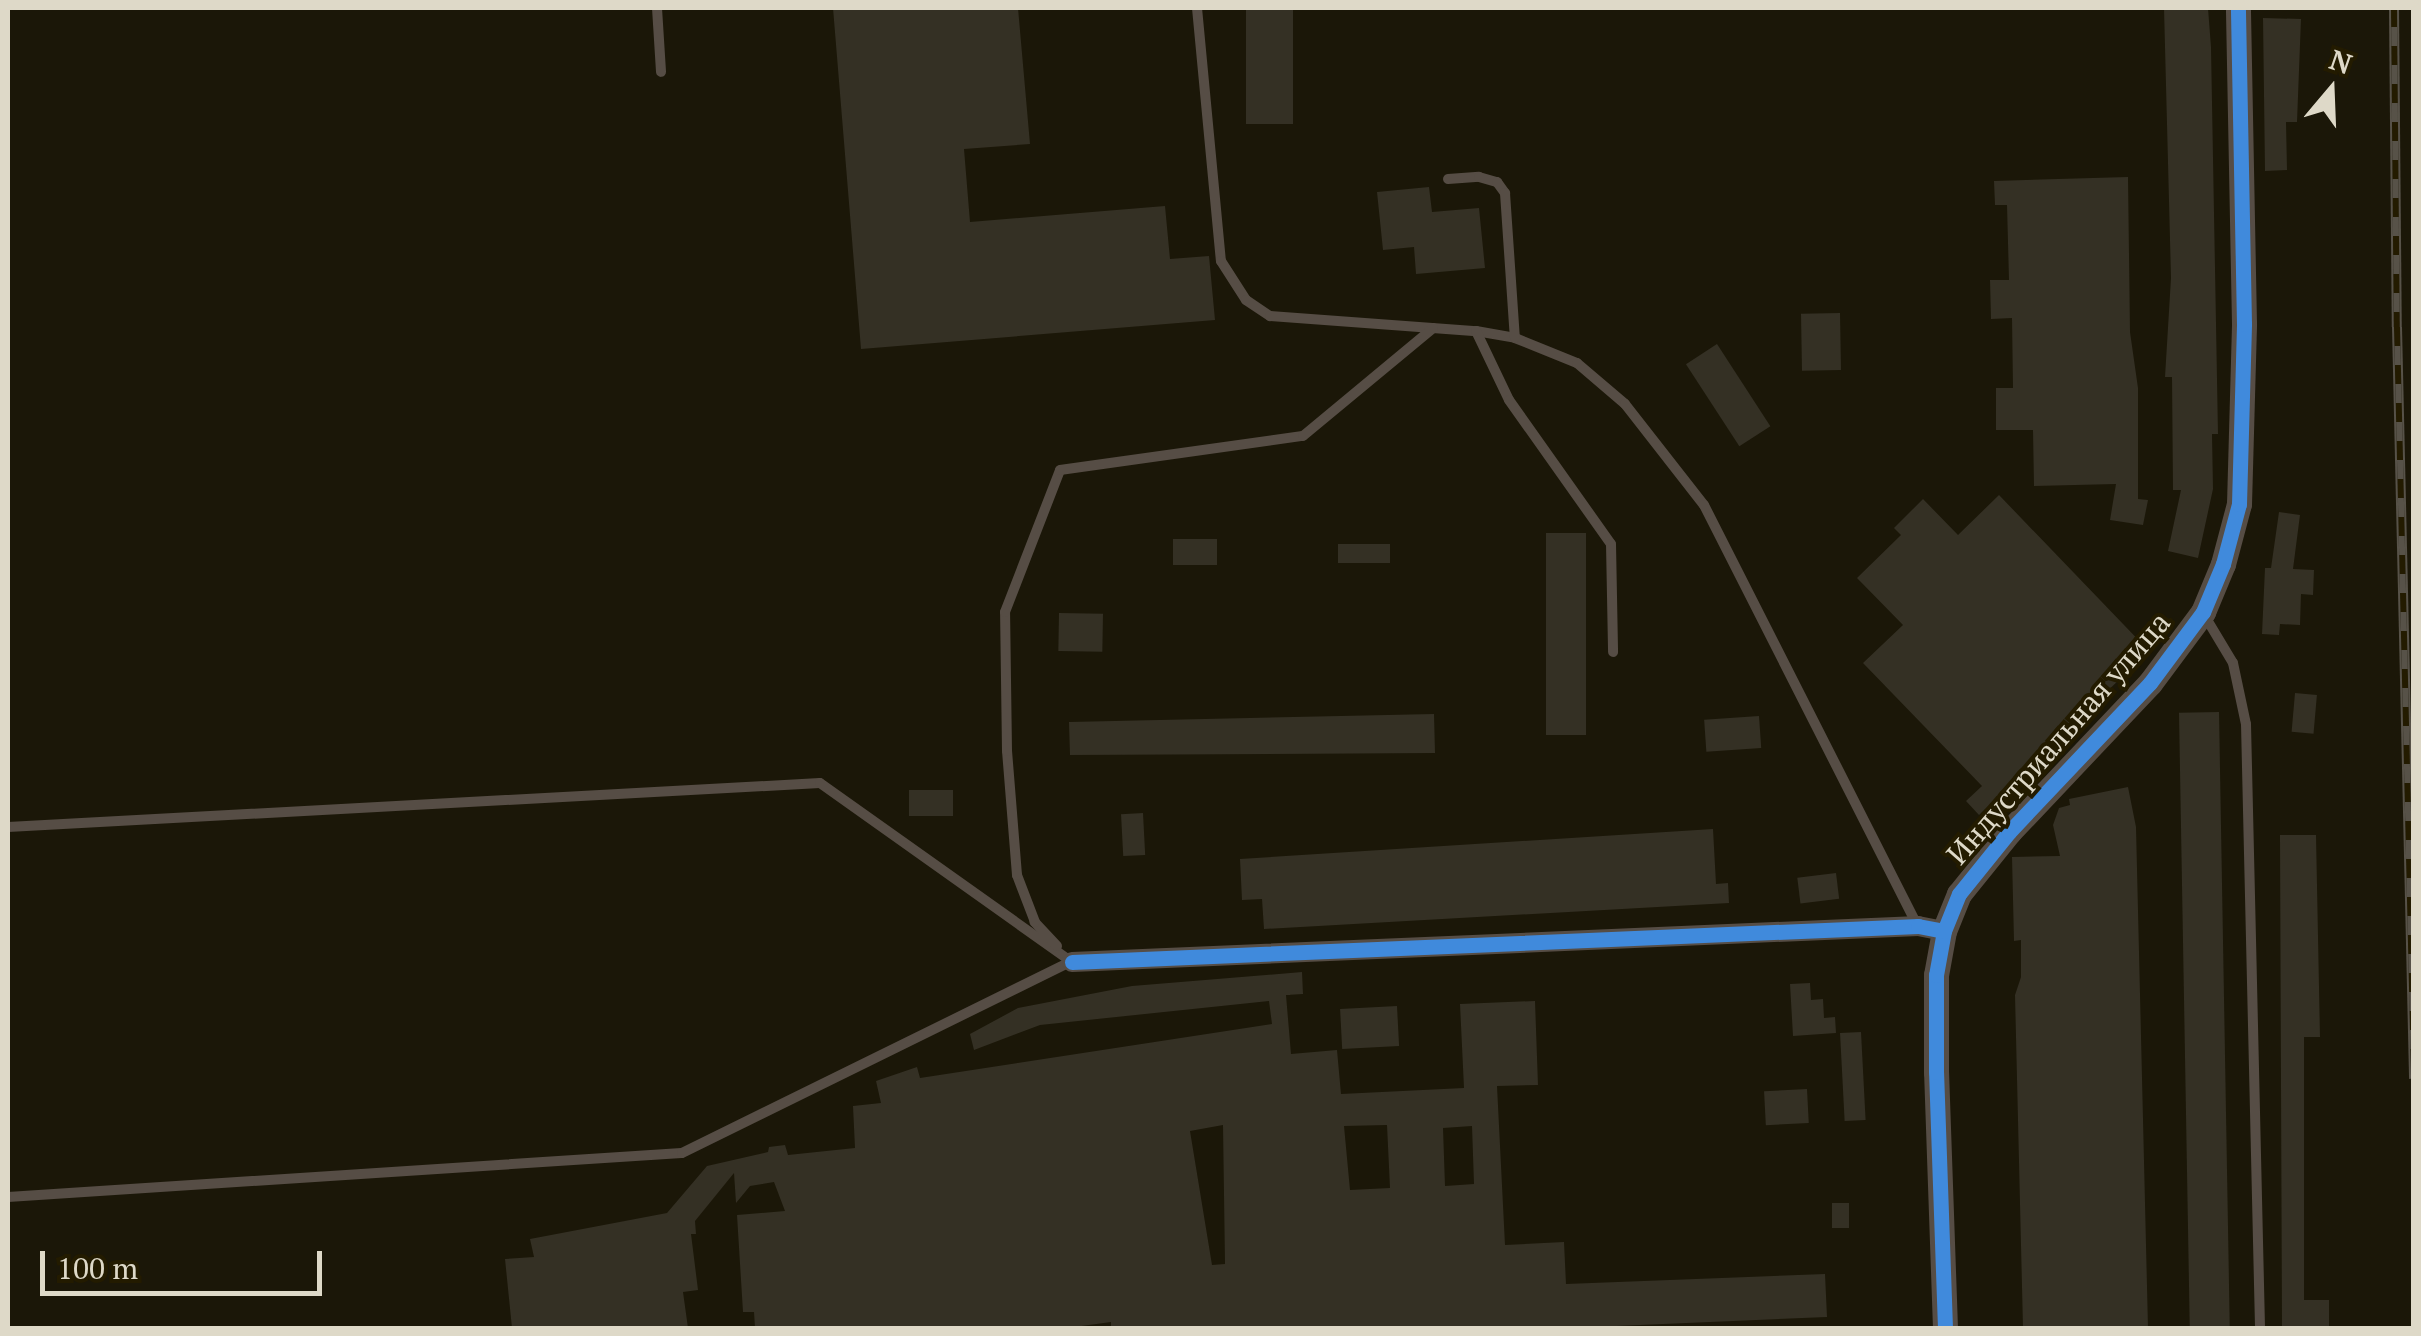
<!DOCTYPE html>
<meta charset="utf-8">
<style>
body{margin:0}
#map{position:relative;width:2421px;height:1336px;overflow:hidden;background:#1b1708;font-family:"PT Serif",serif}
div>[style]{position:absolute}
.building>*{inset:0;background:#343024;transform-origin:0 0}
.service>*{height:10px;margin:-5px;padding:0 5px;transform-origin:5px;border-radius:5px;background:#564d45}
.minor>*{height:20px;margin:-10px;padding:0 10px;transform-origin:10px;border-radius:10px;background:#564d45}
.tertiary>*{height:25px;margin:-12.5px;padding:0 12.5px;transform-origin:12.5px;border-radius:12.5px;background:#564d45}
.rail>*{height:10px;margin-top:-5px;transform-origin:0;background:repeating-linear-gradient(90deg,#231b00 0 19px,#575248 0 38px);box-sizing:border-box;border-block:2px solid #575248}
.cycleway>*{height:15px;margin:-7.5px;padding:0 7.5px;transform-origin:7.5px;border-radius:7.5px;background:#408adc}
span{translate:-50% -50%;white-space:nowrap;text-align:center;line-height:1.15;-webkit-text-stroke:8px #231b00;paint-order:stroke}
.street-label{font-size:30px;color:#ded9c8}
.frame{position:absolute;inset:0;border:10px solid #ded9c8;pointer-events:none}
.north{position:absolute;left:2281px;top:40px;width:100px;height:100px;-webkit-text-stroke:8px #231b00;paint-order:stroke;rotate:19deg;font-size:28px;font-weight:700;line-height:40px;text-align:center;color:#ded9c8}
.north::after{content:'';display:block;margin:auto;width:35px;height:45px;background:#ded9c8;clip-path:polygon(50% 0,100% 100%,50% 72%,0 100%)}
.scale{position:absolute;left:40px;top:1251px;width:282px;height:45px;box-sizing:border-box;border:5px solid #ded9c8;border-top:0;padding-left:12px;font-size:30px;line-height:35px;white-space:nowrap;color:#ded9c8;-webkit-text-stroke:8px #231b00;paint-order:stroke}
</style>
<div id="map">
<div class="building">
<i style="clip-path:polygon(833px 8px,1018px 8px,1030px 144px,964px 149px,970px 222px,1165px 206px,1170px 259px,1209px 256px,1215px 320px,861px 349px)"></i>
<i style="left:1246px;top:8px;width:47px;height:116px"></i>
<i style="clip-path:polygon(2164px 8px,2208px 8px,2211px 47px,2218px 434px,2212px 434px,2213px 489px,2198px 558px,2168px 551px,2181px 490px,2173px 490px,2172px 377px,2165px 377px,2171px 278px)"></i>
<i style="clip-path:polygon(2263px 18px,2301px 19px,2297px 122px,2286px 122px,2287px 170px,2265px 171px)"></i>
<i style="clip-path:polygon(2128px 177px,2130px 332px,2138px 388px,2138px 499px,2148px 500px,2143px 525px,2110px 520px,2116px 484px,2034px 486px,2033px 430px,1996px 430px,1996px 388px,2013px 388px,2012px 318px,1991px 319px,1990px 280px,2009px 280px,2007px 205px,1995px 205px,1994px 181px)"></i>
<i style="clip-path:polygon(1429px 187px,1432px 212px,1479px 208px,1485px 268px,1416px 274px,1414px 247px,1383px 250px,1377px 192px)"></i>
<i style="left:1840px;top:313px;width:57px;height:39px;rotate:89deg"></i>
<i style="left:1717px;top:344px;width:98px;height:37px;rotate:57deg"></i>
<i style="clip-path:polygon(1999px 495px,2149px 651px,1979px 815px,1966px 801px,1982px 786px,1863px 663px,1903px 625px,1857px 578px,1901px 535px,1894px 528px,1923px 499px,1958px 535px)"></i>
<i style="clip-path:polygon(2279px 512px,2300px 515px,2293px 569px,2314px 570px,2313px 595px,2301px 594px,2300px 625px,2280px 624px,2279px 635px,2262px 634px,2265px 568px,2271px 568px)"></i>
<i style="left:1546px;top:533px;width:40px;height:202px"></i>
<i style="left:1217px;top:539px;width:26px;height:44px;rotate:90deg"></i>
<i style="left:1390px;top:544px;width:19px;height:52px;rotate:90deg"></i>
<i style="left:1059px;top:613px;width:44px;height:38px;rotate:1deg"></i>
<i style="left:2295px;top:693px;width:22px;height:39px;rotate:5deg"></i>
<i style="left:2219px;top:712px;width:616px;height:40px;rotate:89deg"></i>
<i style="clip-path:polygon(1434px 714px,1435px 753px,1070px 755px,1069px 722px)"></i>
<i style="left:1759px;top:716px;width:32px;height:55px;rotate:86deg"></i>
<i style="clip-path:polygon(2128px 787px,2136px 827px,2148px 1328px,2023px 1328px,2015px 995px,2021px 977px,2021px 940px,2014px 941px,2012px 857px,2060px 856px,2053px 825px,2059px 808px,2070px 805px,2069px 799px)"></i>
<i style="left:953px;top:790px;width:26px;height:44px;rotate:90deg"></i>
<i style="left:1143px;top:813px;width:42px;height:22px;rotate:87deg"></i>
<i style="clip-path:polygon(1713px 829px,1716px 884px,1728px 883px,1729px 903px,1264px 929px,1262px 899px,1242px 900px,1240px 859px)"></i>
<i style="clip-path:polygon(2280px 835px,2316px 835px,2320px 1037px,2304px 1037px,2304px 1300px,2329px 1300px,2329px 1328px,2282px 1328px)"></i>
<i style="left:1836px;top:873px;width:26px;height:39px;rotate:83deg"></i>
<i style="clip-path:polygon(evenodd,1302px 972px,1303px 994px,1286px 995px,1291px 1054px,1337px 1050px,1341px 1094px,1464px 1088px,1460px 1004px,1535px 1001px,1538px 1085px,1497px 1086px,1505px 1245px,1564px 1242px,1566px 1284px,1825px 1274px,1827px 1317px,1570px 1328px,1111px 1328px,1111px 1322px,1067px 1328px,755px 1328px,754px 1312px,743px 1312px,737px 1215px,785px 1211px,774px 1182px,750px 1186px,736px 1203px,734px 1173px,695px 1221px,696px 1234px,691px 1234px,698px 1290px,683px 1292px,688px 1328px,512px 1328px,505px 1259px,534px 1257px,530px 1239px,667px 1213px,707px 1166px,768px 1152px,769px 1147px,785px 1145px,788px 1155px,855px 1148px,853px 1106px,881px 1103px,876px 1081px,917px 1067px,920px 1078px,1272px 1024px,1269px 1001px,1040px 1025px,974px 1050px,970px 1034px,1018px 1008px,1132px 986px,1302px 972px,1223px 1125px,1225px 1264px,1212px 1265px,1190px 1131px,1223px 1125px,1302px 972px,1387px 1125px,1390px 1188px,1350px 1190px,1344px 1126px,1387px 1125px,1302px 972px,1472px 1126px,1474px 1184px,1445px 1186px,1443px 1128px,1472px 1126px)"></i>
<i style="clip-path:polygon(1810px 983px,1811px 1000px,1823px 999px,1824px 1018px,1835px 1017px,1836px 1033px,1793px 1036px,1790px 984px)"></i>
<i style="left:1397px;top:1006px;width:40px;height:57px;rotate:87deg"></i>
<i style="left:1861px;top:1032px;width:88px;height:21px;rotate:87deg"></i>
<i style="left:1807px;top:1089px;width:34px;height:43px;rotate:87deg"></i>
<i style="left:1832px;top:1203px;width:17px;height:25px"></i>
</div>
<div class="service">
<i style="left:657px;top:8px;width:64px;rotate:86.4deg"></i>
<i style="left:1197px;top:8px;width:254px;rotate:84.6deg"></i>
<i style="left:1221px;top:261px;width:46px;rotate:57.3deg"></i>
<i style="left:1246px;top:300px;width:29px;rotate:34deg"></i>
<i style="left:1270px;top:316px;width:207px;rotate:4.2deg"></i>
<i style="left:1476px;top:331px;width:40px;rotate:10deg"></i>
<i style="left:1515px;top:338px;width:67px;rotate:22deg"></i>
<i style="left:1577px;top:363px;width:63px;rotate:40.5deg"></i>
<i style="left:1625px;top:404px;width:128px;rotate:52deg"></i>
<i style="left:1704px;top:505px;width:471px;rotate:63.1deg"></i>
<i style="left:1448px;top:179px;width:31px;rotate:-4deg"></i>
<i style="left:1479px;top:177px;width:19px;rotate:16deg"></i>
<i style="left:1497px;top:182px;width:14px;rotate:54deg"></i>
<i style="left:1505px;top:193px;width:145px;rotate:86.1deg"></i>
<i style="left:1476px;top:331px;width:76px;rotate:64.4deg"></i>
<i style="left:1509px;top:400px;width:176px;rotate:54.7deg"></i>
<i style="left:1611px;top:544px;width:108px;rotate:88.9deg"></i>
<i style="left:2203px;top:613px;width:58px;rotate:59deg"></i>
<i style="left:2233px;top:663px;width:62px;rotate:78deg"></i>
<i style="left:2246px;top:724px;width:604px;rotate:88.67deg"></i>
<i style="left:8px;top:827px;width:813px;rotate:-3.1deg"></i>
<i style="left:820px;top:783px;width:309px;rotate:35.4deg"></i>
<i style="left:1057px;top:946px;width:33px;rotate:-133deg"></i>
<i style="left:1035px;top:922px;width:50px;rotate:-111deg"></i>
<i style="left:1017px;top:875px;width:124px;rotate:-94.6deg"></i>
<i style="left:1007px;top:751px;width:139px;rotate:-90.8deg"></i>
<i style="left:1005px;top:612px;width:152px;rotate:-68.8deg"></i>
<i style="left:1060px;top:470px;width:245px;rotate:-8deg"></i>
<i style="left:1303px;top:436px;width:169px;rotate:-39.7deg"></i>
<i style="left:8px;top:1197px;width:675px;rotate:-3.74deg"></i>
<i style="left:682px;top:1153px;width:433px;rotate:-26.2deg"></i>
</div>
<div class="minor">
<i style="left:1072px;top:962px;width:847px;rotate:-2.44deg"></i>
<i style="left:1918px;top:926px;width:26px;rotate:11deg"></i>
</div>
<div class="tertiary">
<i style="left:1945px;top:1328px;width:256px;rotate:-92deg"></i>
<i style="left:1936px;top:1072px;width:97px;rotate:-90deg"></i>
<i style="left:1936px;top:975px;width:45px;rotate:-79.7deg"></i>
<i style="left:1944px;top:931px;width:40px;rotate:-68deg"></i>
<i style="left:1959px;top:894px;width:80px;rotate:-51.1deg"></i>
<i style="left:2009px;top:832px;width:205px;rotate:-46.6deg"></i>
<i style="left:2150px;top:683px;width:89px;rotate:-53.3deg"></i>
<i style="left:2203px;top:612px;width:52px;rotate:-67.4deg"></i>
<i style="left:2223px;top:564px;width:62px;rotate:-75.1deg"></i>
<i style="left:2239px;top:504px;width:180px;rotate:-88.4deg"></i>
<i style="left:2244px;top:324px;width:316px;rotate:-91.1deg"></i>
</div>
<div class="rail">
<i style="left:2394px;top:8px;width:319px;rotate:89.5deg"></i>
<i style="left:2397px;top:327px;width:752px;rotate:88.7deg"></i>
</div>
<div class="cycleway">
<i style="left:1072px;top:962px;width:847px;rotate:-2.44deg"></i>
<i style="left:1918px;top:926px;width:26px;rotate:11deg"></i>
<i style="left:1945px;top:1328px;width:256px;rotate:-92deg"></i>
<i style="left:1936px;top:1072px;width:97px;rotate:-90deg"></i>
<i style="left:1936px;top:975px;width:45px;rotate:-79.7deg"></i>
<i style="left:1944px;top:931px;width:40px;rotate:-68deg"></i>
<i style="left:1959px;top:894px;width:80px;rotate:-51.1deg"></i>
<i style="left:2009px;top:832px;width:205px;rotate:-46.6deg"></i>
<i style="left:2150px;top:683px;width:89px;rotate:-53.3deg"></i>
<i style="left:2203px;top:612px;width:52px;rotate:-67.4deg"></i>
<i style="left:2223px;top:564px;width:62px;rotate:-75.1deg"></i>
<i style="left:2239px;top:504px;width:180px;rotate:-88.4deg"></i>
<i style="left:2244px;top:324px;width:316px;rotate:-91.1deg"></i>
</div>
<div class="street-label">
<span style="left:2058px;top:738px;rotate:-49deg">Индустриальная улица</span>
</div>
<div class="frame"></div>
<div class="north">N</div>
<div class="scale">100 m</div>
</div>
